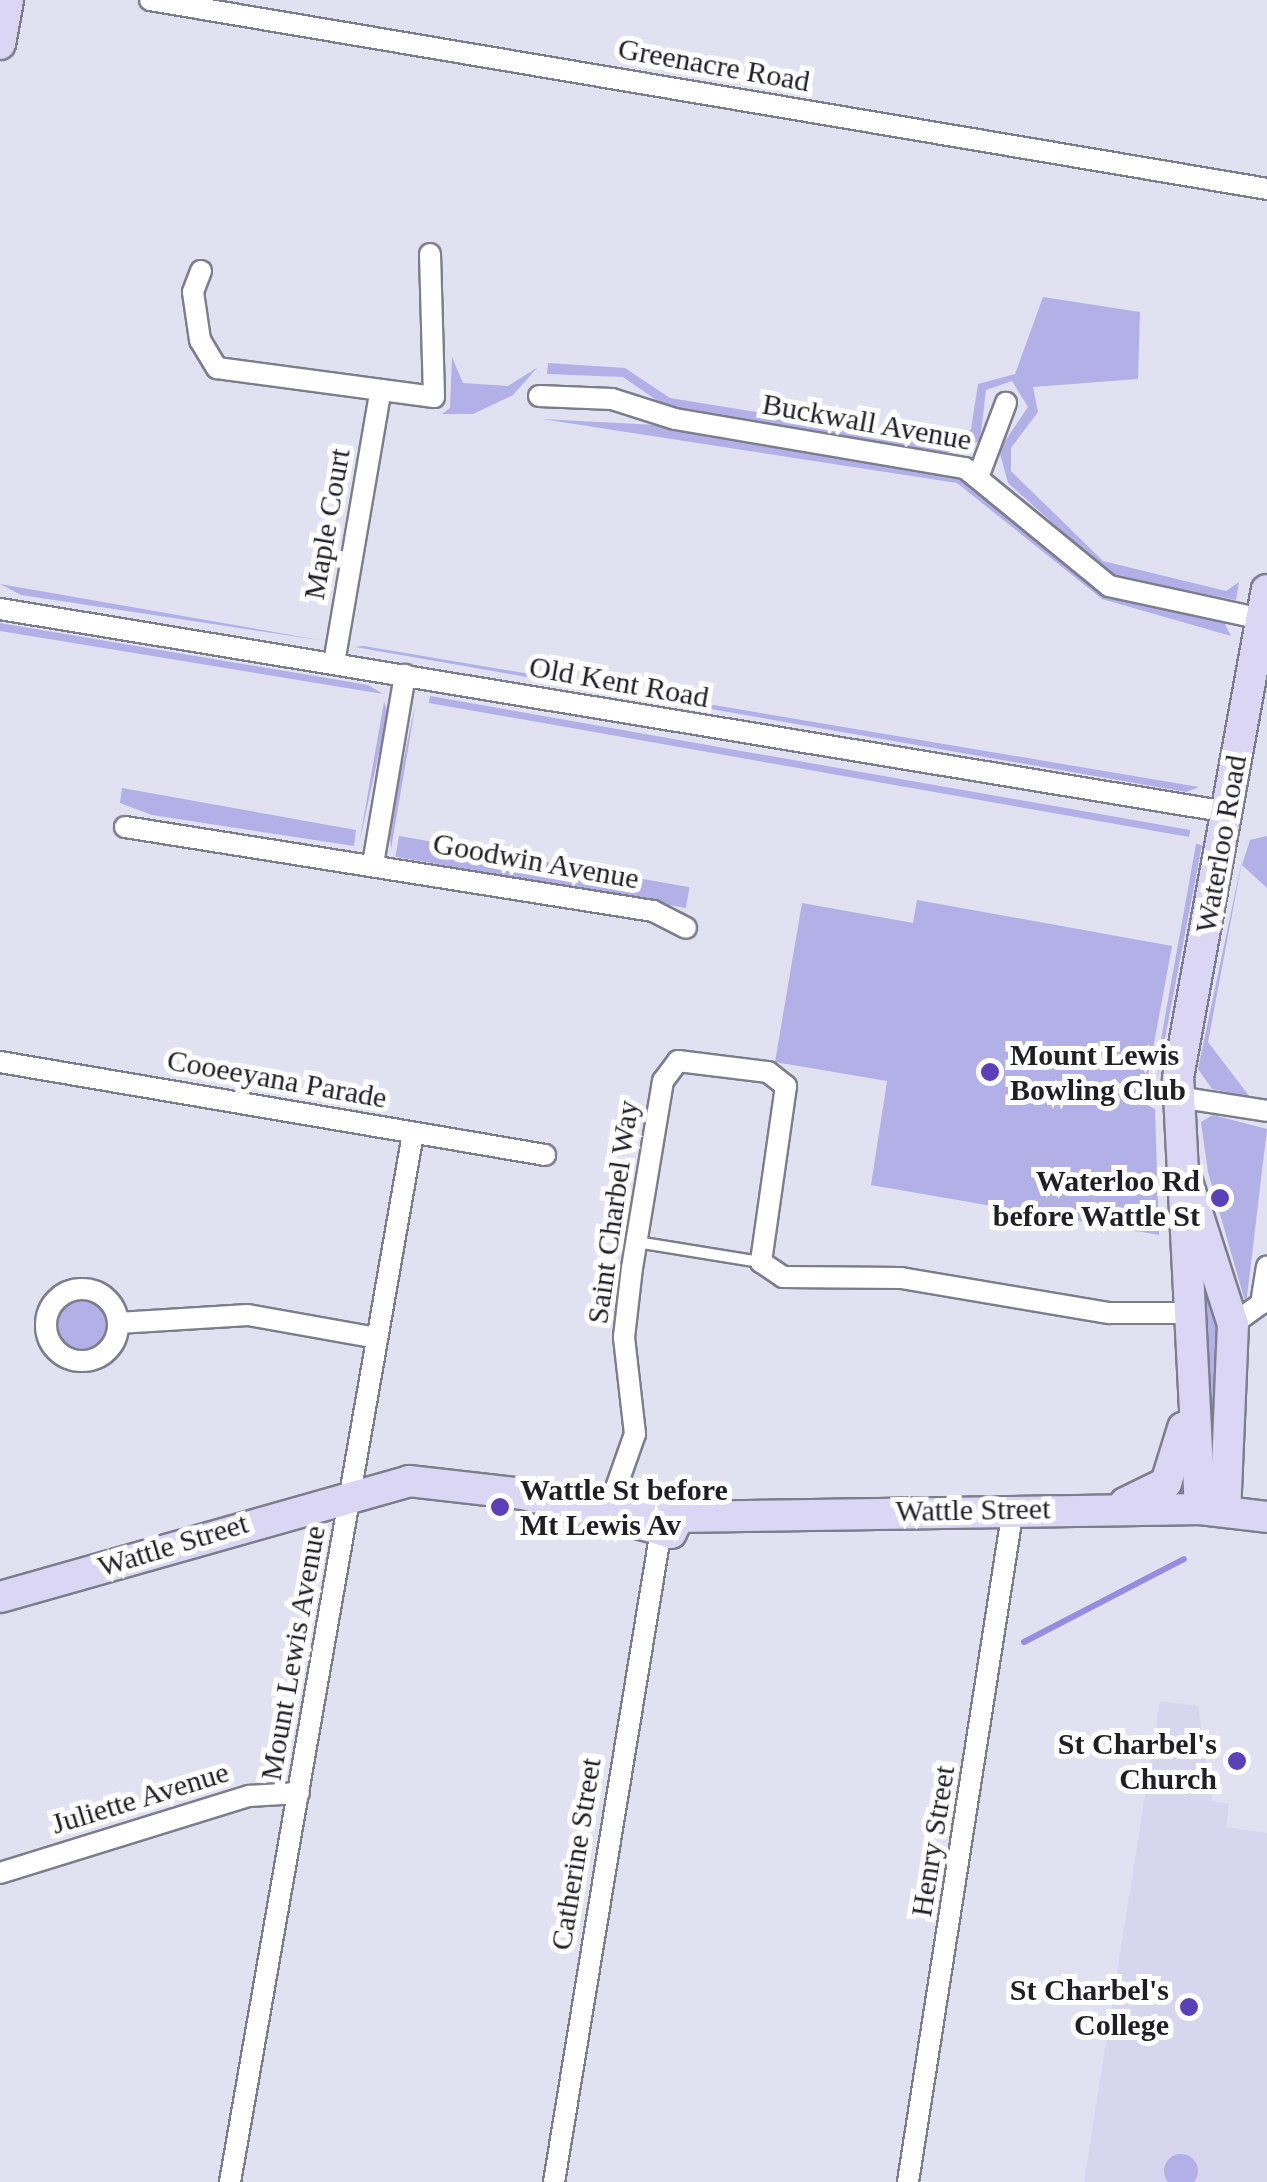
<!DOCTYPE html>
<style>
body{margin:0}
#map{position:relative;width:1267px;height:2182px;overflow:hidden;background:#e2e1f2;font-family:Georgia,serif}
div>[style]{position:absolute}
.built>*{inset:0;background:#d7d6ee}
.green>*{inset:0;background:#b3afe7;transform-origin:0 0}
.round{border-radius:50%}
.stream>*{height:6px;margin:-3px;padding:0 3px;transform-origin:3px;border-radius:3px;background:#968de2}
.roads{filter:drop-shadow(2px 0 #7e7d8c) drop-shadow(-2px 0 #7e7d8c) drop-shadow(0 2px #7e7d8c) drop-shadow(0 -2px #7e7d8c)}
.lane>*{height:10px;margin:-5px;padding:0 5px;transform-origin:5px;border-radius:5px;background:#fff}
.street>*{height:20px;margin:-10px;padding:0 10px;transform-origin:10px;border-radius:10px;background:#fff}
.street>.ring{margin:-10px;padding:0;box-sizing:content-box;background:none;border:20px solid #fff;border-radius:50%}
.secondary>*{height:30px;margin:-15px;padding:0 15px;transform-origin:15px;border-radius:15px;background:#dad6f4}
.dots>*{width:28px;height:28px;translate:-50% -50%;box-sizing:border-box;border:5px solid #fff;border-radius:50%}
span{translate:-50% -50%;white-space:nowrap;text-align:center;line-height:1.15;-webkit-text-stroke:10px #fff;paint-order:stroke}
.street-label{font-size:30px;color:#1f1f25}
.poi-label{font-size:30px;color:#1f1f25;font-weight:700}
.left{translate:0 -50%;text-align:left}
.right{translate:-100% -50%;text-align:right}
</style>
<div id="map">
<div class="built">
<i style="clip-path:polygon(1160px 1701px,1198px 1706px,1212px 1801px,1229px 1804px,1226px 1827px,1267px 1833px,1267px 2182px,1084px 2182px)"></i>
</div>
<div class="green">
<i style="clip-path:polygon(1043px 297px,1140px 312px,1138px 379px,1033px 387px,1038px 412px,1011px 448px,1011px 471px,1103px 561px,1226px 591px,1239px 582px,1236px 600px,1112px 576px,1008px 483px,999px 450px,1028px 407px,1012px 381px,986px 390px,980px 441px,947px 453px,665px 406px,623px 377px,547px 374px,548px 363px,625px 368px,670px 398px,954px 444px,971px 429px,978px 384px,1015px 374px)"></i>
<i style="clip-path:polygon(452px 357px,463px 383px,508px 386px,538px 367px,513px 395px,473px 414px,442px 414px,450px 408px)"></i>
<i style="clip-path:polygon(542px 419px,656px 425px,957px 476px,990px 494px,1098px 591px,1224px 622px,1231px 636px,1102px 599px,957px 483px)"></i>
<i style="clip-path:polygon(0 584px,314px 639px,319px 640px,21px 595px)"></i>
<i style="clip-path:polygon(0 623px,368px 685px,383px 694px,0 631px)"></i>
<i style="clip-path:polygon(355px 647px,364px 646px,1199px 787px,1186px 792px)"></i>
<i style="left:430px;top:696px;width:772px;height:7px;rotate:10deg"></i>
<i style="clip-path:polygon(384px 702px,388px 712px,359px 844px)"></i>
<i style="clip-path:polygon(415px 706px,414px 714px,391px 849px,389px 828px)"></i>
<i style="clip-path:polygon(122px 788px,356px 830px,354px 846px,152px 815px,120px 803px)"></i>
<i style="left:399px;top:836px;width:295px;height:21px;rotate:10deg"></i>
<i style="clip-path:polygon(1267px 836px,1267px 888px,1242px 865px,1250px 840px)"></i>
<i style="clip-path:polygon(1196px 844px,1202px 845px,1157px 1080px,1161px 1039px)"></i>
<i style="clip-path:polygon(1244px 851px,1208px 1042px,1250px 1097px,1212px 1089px,1198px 1069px)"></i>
<i style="clip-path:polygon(917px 900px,1172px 946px,1143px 1103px,1155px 1109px,1159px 1235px,871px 1185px,887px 1081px,775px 1062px,802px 903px,913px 923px)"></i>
<i style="clip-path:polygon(1213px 1115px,1267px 1129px,1246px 1305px,1208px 1172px,1201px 1122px)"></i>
<i style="clip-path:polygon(1199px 1232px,1220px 1317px,1219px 1470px,1204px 1469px)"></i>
<i class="round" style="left:55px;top:1299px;width:52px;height:52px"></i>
<i class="round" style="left:1164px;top:2154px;width:34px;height:34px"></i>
</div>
<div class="stream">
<i style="left:1024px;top:1642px;width:180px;rotate:-27.4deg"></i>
</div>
<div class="roads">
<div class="lane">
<i style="left:637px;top:1242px;width:126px;rotate:9.2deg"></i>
</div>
<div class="street">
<i style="left:150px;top:0;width:1133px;rotate:9.6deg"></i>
<i style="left:201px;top:271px;width:22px;rotate:111deg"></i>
<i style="left:193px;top:292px;width:49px;rotate:81.7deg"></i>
<i style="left:200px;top:340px;width:33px;rotate:59deg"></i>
<i style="left:217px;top:368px;width:219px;rotate:7.6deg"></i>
<i style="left:434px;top:397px;width:143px;rotate:-91.6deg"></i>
<i style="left:539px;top:396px;width:73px;rotate:2.4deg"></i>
<i style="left:612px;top:399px;width:66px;rotate:17.6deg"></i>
<i style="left:675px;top:419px;width:294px;rotate:9.6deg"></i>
<i style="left:965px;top:468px;width:186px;rotate:39.3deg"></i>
<i style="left:1109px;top:586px;width:157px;rotate:12.2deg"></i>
<i style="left:980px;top:472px;width:74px;rotate:-69.4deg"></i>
<i style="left:0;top:609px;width:1245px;rotate:9.39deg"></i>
<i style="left:334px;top:663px;width:273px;rotate:-80.3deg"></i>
<i style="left:125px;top:827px;width:535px;rotate:9.04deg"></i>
<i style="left:653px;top:911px;width:37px;rotate:27deg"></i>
<i style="left:373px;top:864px;width:192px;rotate:-80.4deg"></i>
<i style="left:0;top:1062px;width:553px;rotate:9.68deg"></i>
<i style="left:1177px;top:1097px;width:91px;rotate:8.8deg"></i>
<i class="ring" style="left:46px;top:1289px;width:52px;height:52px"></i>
<i style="left:118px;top:1323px;width:130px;rotate:-3.5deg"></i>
<i style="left:248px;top:1315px;width:131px;rotate:10.1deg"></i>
<i style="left:1233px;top:1324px;width:34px;rotate:-36deg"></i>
<i style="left:1261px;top:1304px;width:38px;rotate:-81deg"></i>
<i style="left:611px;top:1502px;width:72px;rotate:-70.6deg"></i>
<i style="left:635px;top:1434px;width:98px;rotate:-96.5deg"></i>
<i style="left:624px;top:1337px;width:69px;rotate:-83.4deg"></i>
<i style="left:632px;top:1268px;width:190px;rotate:-80.6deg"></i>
<i style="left:663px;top:1081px;width:25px;rotate:-53deg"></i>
<i style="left:678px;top:1061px;width:91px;rotate:7deg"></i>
<i style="left:768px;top:1072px;width:23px;rotate:38deg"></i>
<i style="left:786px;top:1086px;width:178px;rotate:98.1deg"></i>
<i style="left:761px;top:1262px;width:27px;rotate:34deg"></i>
<i style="left:783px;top:1277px;width:118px;rotate:0.5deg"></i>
<i style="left:901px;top:1278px;width:211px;rotate:9.6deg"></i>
<i style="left:1109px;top:1313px;width:81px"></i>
<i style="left:0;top:1873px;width:261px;rotate:-17.2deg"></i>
<i style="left:249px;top:1796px;width:50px;rotate:-3.4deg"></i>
<i style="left:230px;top:2182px;width:1065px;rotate:-80.1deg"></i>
<i style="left:554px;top:2182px;width:655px;rotate:-80.68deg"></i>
<i style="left:908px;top:2182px;width:681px;rotate:-81.13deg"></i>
</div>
<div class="secondary">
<i style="left:0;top:44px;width:45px;rotate:-79.7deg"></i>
<i style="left:1186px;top:1178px;width:153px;rotate:72.2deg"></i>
<i style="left:1233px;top:1324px;width:187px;rotate:92.4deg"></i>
<i style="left:601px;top:1500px;width:69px;rotate:1.7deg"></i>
<i style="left:670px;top:1502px;width:17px;rotate:59deg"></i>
<i style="left:679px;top:1517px;width:18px;rotate:117deg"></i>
<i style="left:671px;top:1533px;width:27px;rotate:-163deg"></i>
<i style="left:645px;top:1525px;width:23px;rotate:-75deg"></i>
<i style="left:1125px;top:1503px;width:46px;rotate:-26deg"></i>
<i style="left:1166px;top:1483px;width:58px;rotate:-72.8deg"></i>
<i style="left:1200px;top:1509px;width:432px;rotate:-92.9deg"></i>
<i style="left:1178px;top:1078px;width:496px;rotate:-79.7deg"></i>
<i style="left:679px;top:1517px;width:521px;rotate:-0.88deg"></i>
<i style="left:1200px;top:1509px;width:67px;rotate:6.8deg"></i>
<i style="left:0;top:1597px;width:425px;rotate:-15.8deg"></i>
<i style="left:409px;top:1481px;width:115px;rotate:6.5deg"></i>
<i style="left:523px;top:1494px;width:126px;rotate:14.3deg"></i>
</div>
</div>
<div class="dots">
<i style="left:990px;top:1072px;background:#5b40b8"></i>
<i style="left:1220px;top:1198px;background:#5b40b8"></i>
<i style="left:500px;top:1507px;background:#5b40b8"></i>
<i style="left:1237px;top:1761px;background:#5b40b8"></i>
<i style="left:1189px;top:2007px;background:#5b40b8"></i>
</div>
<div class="street-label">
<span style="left:714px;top:65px;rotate:10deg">Greenacre Road</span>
<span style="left:867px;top:422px;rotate:10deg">Buckwall Avenue</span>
<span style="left:327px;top:524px;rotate:-80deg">Maple Court</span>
<span style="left:619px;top:682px;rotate:10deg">Old Kent Road</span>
<span style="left:1221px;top:844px;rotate:-80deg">Waterloo Road</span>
<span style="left:536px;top:861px;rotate:10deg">Goodwin Avenue</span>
<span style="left:277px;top:1079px;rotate:10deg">Cooeeyana Parade</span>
<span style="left:613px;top:1212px;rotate:-82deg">Saint Charbel Way</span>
<span style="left:973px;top:1510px;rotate:-1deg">Wattle Street</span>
<span style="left:173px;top:1545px;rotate:-17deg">Wattle Street</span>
<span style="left:293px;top:1653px;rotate:-80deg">Mount Lewis Avenue</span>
<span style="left:140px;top:1798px;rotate:-17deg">Juliette Avenue</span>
<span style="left:933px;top:1841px;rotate:-81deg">Henry Street</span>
<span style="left:576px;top:1854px;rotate:-81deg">Catherine Street</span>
</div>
<div class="poi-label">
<span class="left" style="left:1010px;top:1072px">Mount Lewis<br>Bowling Club</span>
<span class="right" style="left:1200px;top:1198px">Waterloo Rd<br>before Wattle St</span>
<span class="left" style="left:520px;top:1507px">Wattle St before<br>Mt Lewis Av</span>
<span class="right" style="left:1217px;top:1761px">St Charbel's<br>Church</span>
<span class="right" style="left:1169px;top:2007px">St Charbel's<br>College</span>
</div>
</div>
